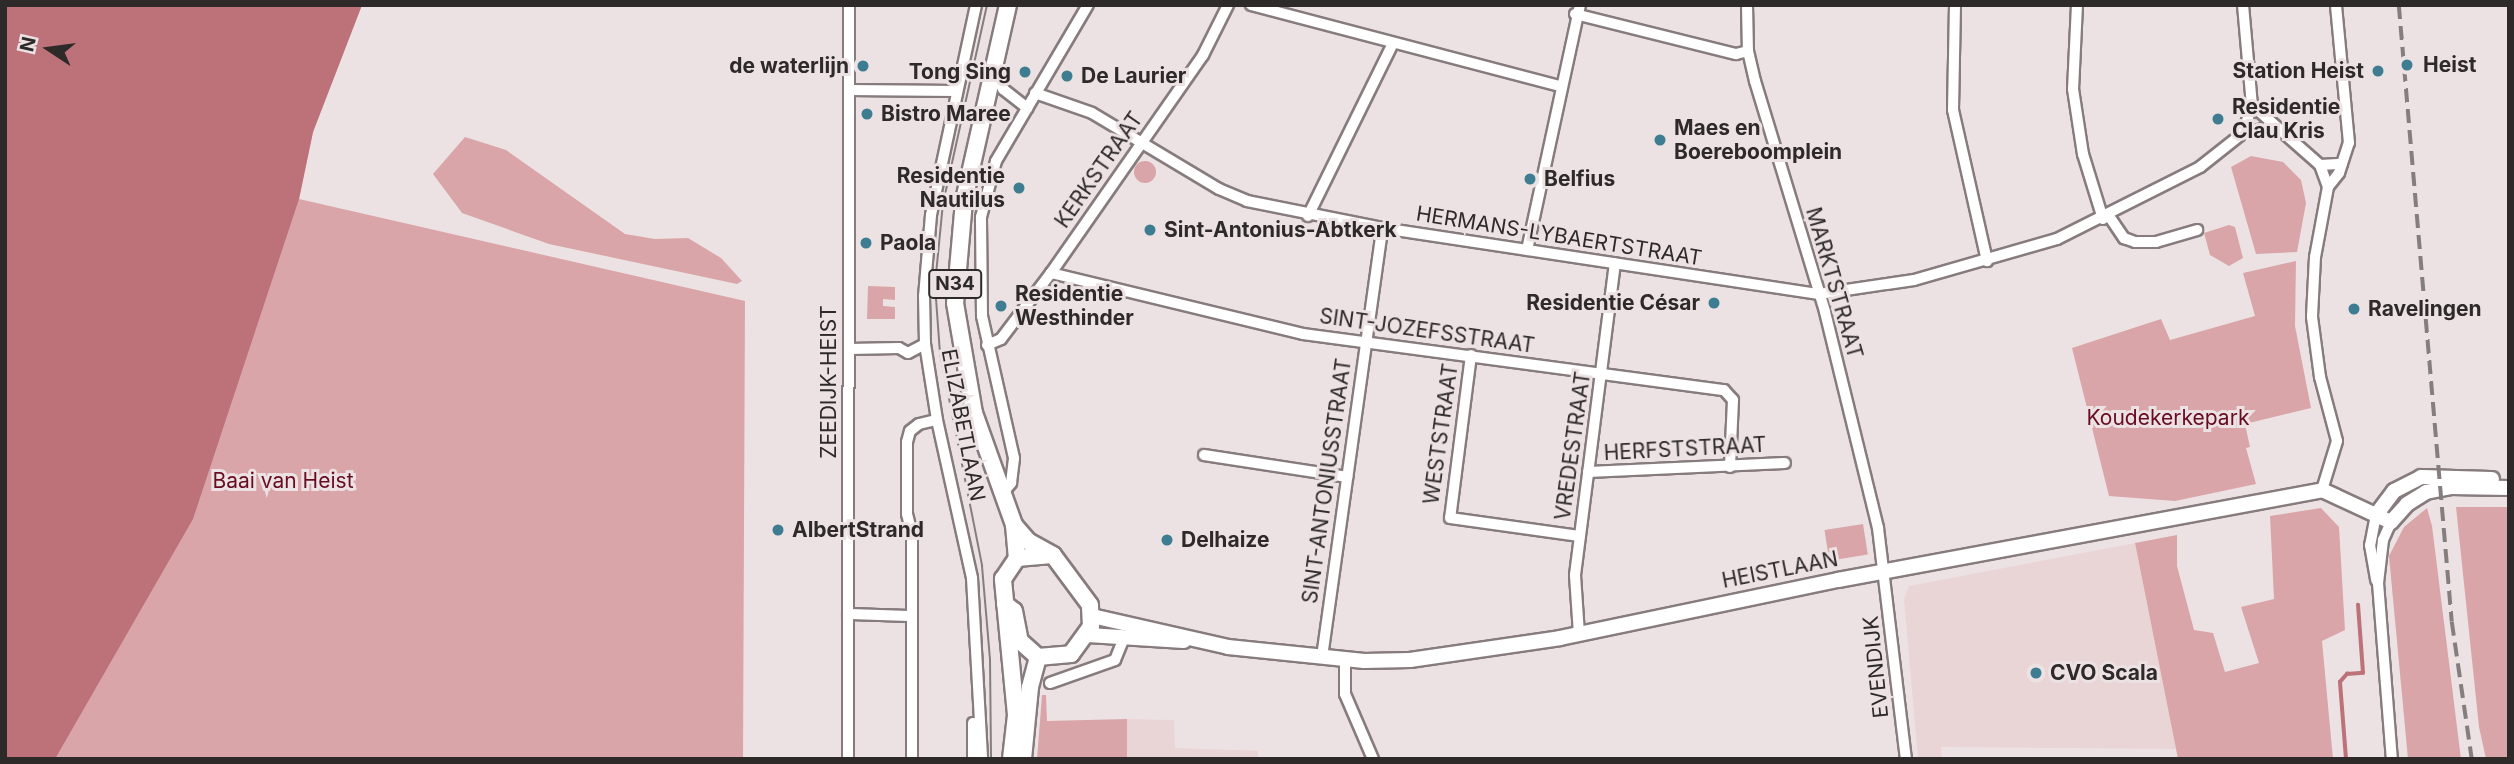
<!DOCTYPE html>
<meta charset="utf-8">
<style>
body{margin:0}
#map{position:relative;width:2514px;height:764px;overflow:hidden;background:#ede2e3;font-family:Inter,sans-serif}
div>[style]{position:absolute}
.built>*{inset:0;background:#ead5d6}
.green>*{inset:0;background:#d9a5a8;transform-origin:0 0}
.round{border-radius:50%}
.water>*{inset:0;background:#bc7278}
.stream>*{height:3.5px;margin:-1.75px;padding:0 1.75px;transform-origin:1.75px;border-radius:1.75px;background:#bc7278}
.roads{filter:drop-shadow(2px 0 #877c7d) drop-shadow(-2px 0 #877c7d) drop-shadow(0 2px #877c7d) drop-shadow(0 -2px #877c7d)}
.street>*{height:10px;margin:-5px;padding:0 5px;transform-origin:5px;border-radius:5px;background:#fff}
.secondary>*{height:14px;margin:-7px;padding:0 7px;transform-origin:7px;border-radius:7px;background:#fff}
.primary>*{height:16px;margin:-8px;padding:0 8px;transform-origin:8px;border-radius:8px;background:#fff}
.tram>*{height:2px;margin:-1px;padding:0 1px;transform-origin:1px;border-radius:1px;background:#857e7e}
.rail>*{height:3.5px;margin-top:-1.75px;transform-origin:0;background:repeating-linear-gradient(90deg,#857e7e 0 14px,transparent 0 21px)}
.dots>*{width:19px;height:19px;translate:-50% -50%;box-sizing:border-box;border:4px solid #ede2e3;border-radius:50%}
span{translate:-50% -50%;white-space:nowrap;text-align:center;line-height:1.15;-webkit-text-stroke:6px #ede2e3;paint-order:stroke}
.shield-label span{padding:2px 5px;background:#ede2e3;border:2px solid;border-radius:5px;-webkit-text-stroke-width:0}
.shield-label{font-size:19px;color:#2e2a2a;font-weight:700}
.poi-label{font-size:21px;color:#2e2a2a;font-weight:700}
.left{translate:0 -50%;text-align:left}
.right{translate:-100% -50%;text-align:right}
.street-label{font-size:21px;color:#2e2a2a}
.park-label{font-size:21px;color:#680c22}
.frame{position:absolute;inset:0;border:7px solid #2e2a2a;pointer-events:none}
.north{position:absolute;left:14px;top:14px;width:70px;height:70px;-webkit-text-stroke:5px #ede2e3;paint-order:stroke;rotate:283deg;font-size:19px;font-weight:700;line-height:28px;text-align:center;color:#2e2a2a}
.north::after{content:'';display:block;margin:auto;width:24px;height:32px;background:#2e2a2a;clip-path:polygon(50% 0,100% 100%,50% 72%,0 100%)}
</style>
<div id="map">
<div class="built">
<i style="clip-path:polygon(2135px 543px,2176px 749px,1941px 747px,1942px 759px,1918px 759px,1904px 599px,1909px 586px)"></i>
<i style="clip-path:polygon(1127px 719px,1174px 720px,1175px 748px,1267px 751px,1258px 751px,1258px 759px,1127px 759px)"></i>
</div>
<div class="green">
<i style="clip-path:polygon(5px 5px,362px 5px,313px 132px,299px 199px,745px 301px,743px 759px,5px 759px)"></i>
<i style="clip-path:polygon(465px 137px,506px 150px,625px 234px,655px 239px,688px 238px,721px 258px,742px 281px,737px 284px,549px 244px,462px 213px,433px 174px)"></i>
<i style="clip-path:polygon(2251px 156px,2283px 162px,2301px 180px,2306px 203px,2297px 252px,2256px 254px,2231px 167px)"></i>
<i class="round" style="left:1134px;top:161px;width:22px;height:22px"></i>
<i style="clip-path:polygon(2229px 225px,2235px 227px,2243px 258px,2229px 266px,2210px 255px,2204px 233px)"></i>
<i style="clip-path:polygon(2296px 261px,2295px 326px,2311px 408px,2245px 424px,2250px 447px,2246px 448px,2256px 484px,2175px 501px,2109px 496px,2072px 348px,2161px 319px,2170px 340px,2255px 316px,2243px 273px)"></i>
<i style="clip-path:polygon(868px 286px,895px 287px,895px 300px,883px 299px,883px 306px,895px 307px,895px 319px,867px 319px)"></i>
<i style="clip-path:polygon(2456px 507px,2509px 507px,2509px 759px,2486px 759px,2479px 727px)"></i>
<i style="clip-path:polygon(2321px 508px,2339px 527px,2345px 630px,2322px 641px,2333px 759px,2178px 759px,2135px 543px,2177px 535px,2177px 566px,2194px 630px,2213px 633px,2225px 672px,2259px 663px,2241px 607px,2274px 599px,2270px 516px)"></i>
<i style="clip-path:polygon(2427px 508px,2432px 526px,2461px 759px,2408px 759px,2389px 556px,2404px 527px)"></i>
<i style="left:1863px;top:524px;width:31px;height:39px;rotate:81deg"></i>
<i style="clip-path:polygon(1042px 695px,1046px 695px,1047px 721px,1127px 719px,1127px 759px,1037px 759px)"></i>
</div>
<div class="water">
<i style="clip-path:polygon(5px 5px,362px 5px,313px 132px,299px 199px,193px 519px,55px 759px,5px 759px)"></i>
</div>
<div class="stream">
<i style="left:2346px;top:759px;width:77px;rotate:-94.5deg"></i>
<i style="left:2340px;top:682px;width:11px;rotate:-49deg"></i>
<i style="left:2347px;top:674px;width:16px;rotate:-4deg"></i>
<i style="left:2363px;top:673px;width:68px;rotate:-94.2deg"></i>
</div>
<div class="roads">
<div class="street">
<i style="left:976px;top:5px;width:215px;rotate:102.1deg"></i>
<i style="left:931px;top:215px;width:81px;rotate:94.9deg"></i>
<i style="left:924px;top:296px;width:48px;rotate:88.8deg"></i>
<i style="left:925px;top:344px;width:77px;rotate:81deg"></i>
<i style="left:937px;top:420px;width:162px;rotate:77.5deg"></i>
<i style="left:972px;top:578px;width:181px;rotate:86.8deg"></i>
<i style="left:1251px;top:5px;width:318px;rotate:14.7deg"></i>
<i style="left:1747px;top:5px;width:46px;rotate:88.8deg"></i>
<i style="left:1748px;top:51px;width:31px;rotate:77deg"></i>
<i style="left:1755px;top:81px;width:241px;rotate:73.1deg"></i>
<i style="left:1825px;top:312px;width:222px;rotate:76.2deg"></i>
<i style="left:1878px;top:528px;width:233px;rotate:83.1deg"></i>
<i style="left:1955px;top:5px;width:105px;rotate:91.1deg"></i>
<i style="left:1953px;top:110px;width:155px;rotate:77.3deg"></i>
<i style="left:2077px;top:5px;width:84px;rotate:92.7deg"></i>
<i style="left:2073px;top:89px;width:66px;rotate:81.3deg"></i>
<i style="left:2083px;top:154px;width:68px;rotate:72.9deg"></i>
<i style="left:2243px;top:5px;width:100px;rotate:84.9deg"></i>
<i style="left:2252px;top:105px;width:91px;rotate:41.4deg"></i>
<i style="left:2320px;top:165px;width:22px;rotate:-3deg"></i>
<i style="left:1575px;top:14px;width:166px;rotate:14deg"></i>
<i style="left:1736px;top:54px;width:12px;rotate:-14deg"></i>
<i style="left:995px;top:72px;width:19px;rotate:65deg"></i>
<i style="left:1003px;top:89px;width:31px;rotate:38deg"></i>
<i style="left:849px;top:90px;width:107px;rotate:0.5deg"></i>
<i style="left:1035px;top:93px;width:60px;rotate:19.3deg"></i>
<i style="left:1092px;top:113px;width:148px;rotate:30.9deg"></i>
<i style="left:1219px;top:189px;width:30px;rotate:23deg"></i>
<i style="left:1247px;top:201px;width:138px;rotate:11.3deg"></i>
<i style="left:1382px;top:228px;width:442px;rotate:8.6deg"></i>
<i style="left:1819px;top:294px;width:96px;rotate:-8.4deg"></i>
<i style="left:1914px;top:280px;width:149px;rotate:-16deg"></i>
<i style="left:2057px;top:239px;width:160px;rotate:-26.7deg"></i>
<i style="left:2200px;top:167px;width:55px;rotate:-38.3deg"></i>
<i style="left:2243px;top:133px;width:32px;rotate:-11deg"></i>
<i style="left:2243px;top:133px;width:29px;rotate:-72deg"></i>
<i style="left:2320px;top:165px;width:23px;rotate:70deg"></i>
<i style="left:2328px;top:187px;width:71px;rotate:100.5deg"></i>
<i style="left:2315px;top:257px;width:60px;rotate:92.9deg"></i>
<i style="left:2312px;top:317px;width:61px;rotate:82.4deg"></i>
<i style="left:2320px;top:377px;width:66px;rotate:75.1deg"></i>
<i style="left:2337px;top:441px;width:51px;rotate:107deg"></i>
<i style="left:2328px;top:187px;width:18px;rotate:-52deg"></i>
<i style="left:2339px;top:173px;width:32px;rotate:-72deg"></i>
<i style="left:2349px;top:143px;width:139px;rotate:-95.4deg"></i>
<i style="left:1308px;top:216px;width:191px;rotate:-63.8deg"></i>
<i style="left:2109px;top:216px;width:27px;rotate:56deg"></i>
<i style="left:2124px;top:238px;width:12px;rotate:20deg"></i>
<i style="left:2135px;top:242px;width:21px"></i>
<i style="left:2156px;top:242px;width:43px;rotate:-16.3deg"></i>
<i style="left:1527px;top:250px;width:251px;rotate:-77.8deg"></i>
<i style="left:1051px;top:273px;width:259px;rotate:13.6deg"></i>
<i style="left:1303px;top:334px;width:425px;rotate:7.6deg"></i>
<i style="left:1724px;top:390px;width:13px;rotate:48deg"></i>
<i style="left:1733px;top:400px;width:67px;rotate:92.6deg"></i>
<i style="left:987px;top:345px;width:15px;rotate:-23deg"></i>
<i style="left:1001px;top:339px;width:83px;rotate:-52.9deg"></i>
<i style="left:1051px;top:273px;width:266px;rotate:-55.1deg"></i>
<i style="left:1203px;top:55px;width:56px;rotate:-63.4deg"></i>
<i style="left:849px;top:349px;width:50px;rotate:-1.1deg"></i>
<i style="left:899px;top:348px;width:10px;rotate:29deg"></i>
<i style="left:908px;top:353px;width:19px;rotate:-28deg"></i>
<i style="left:1471px;top:355px;width:164px;rotate:97.3deg"></i>
<i style="left:1450px;top:518px;width:131px;rotate:7.9deg"></i>
<i style="left:1204px;top:455px;width:145px;rotate:8.7deg"></i>
<i style="left:1588px;top:472px;width:197px;rotate:-2.6deg"></i>
<i style="left:1001px;top:495px;width:16px;rotate:-50deg"></i>
<i style="left:1011px;top:483px;width:25px;rotate:-83deg"></i>
<i style="left:1014px;top:458px;width:146px;rotate:-102.7deg"></i>
<i style="left:982px;top:316px;width:99px;rotate:-90.6deg"></i>
<i style="left:981px;top:217px;width:58px;rotate:-75deg"></i>
<i style="left:996px;top:161px;width:181px;rotate:-59.5deg"></i>
<i style="left:2376px;top:515px;width:31px;rotate:101deg"></i>
<i style="left:2370px;top:545px;width:36px;rotate:80deg"></i>
<i style="left:2391px;top:522px;width:20px;rotate:114deg"></i>
<i style="left:2383px;top:540px;width:43px;rotate:96.6deg"></i>
<i style="left:2378px;top:583px;width:177px;rotate:85.5deg"></i>
<i style="left:848px;top:614px;width:63px;rotate:1.8deg"></i>
<i style="left:1579px;top:634px;width:59px;rotate:-93.9deg"></i>
<i style="left:1575px;top:575px;width:314px;rotate:-82.7deg"></i>
<i style="left:1322px;top:657px;width:433px;rotate:-82deg"></i>
<i style="left:1345px;top:659px;width:35px;rotate:90deg"></i>
<i style="left:1345px;top:694px;width:71px;rotate:66.7deg"></i>
<i style="left:1050px;top:683px;width:69px;rotate:-19.5deg"></i>
<i style="left:1115px;top:660px;width:22px;rotate:-68deg"></i>
<i style="left:848px;top:759px;width:754px;rotate:-89.92deg"></i>
<i style="left:912px;top:759px;width:225px;rotate:-90deg"></i>
<i style="left:912px;top:534px;width:21px;rotate:-104deg"></i>
<i style="left:907px;top:514px;width:72px;rotate:-90deg"></i>
<i style="left:907px;top:442px;width:11px;rotate:-75deg"></i>
<i style="left:910px;top:431px;width:11px;rotate:-38deg"></i>
<i style="left:919px;top:424px;width:18px;rotate:-13deg"></i>
<i style="left:973px;top:759px;width:36px;rotate:-90deg"></i>
</div>
<div class="secondary">
<i style="left:2376px;top:515px;width:30px;rotate:-53deg"></i>
<i style="left:2394px;top:491px;width:30px;rotate:-27deg"></i>
<i style="left:2421px;top:477px;width:71px;rotate:1.6deg"></i>
<i style="left:1092px;top:616px;width:139px;rotate:12.8deg"></i>
<i style="left:1228px;top:647px;width:137px;rotate:5.9deg"></i>
<i style="left:1364px;top:661px;width:46px;rotate:-1.2deg"></i>
<i style="left:1410px;top:660px;width:152px;rotate:-8.3deg"></i>
<i style="left:1560px;top:638px;width:284px;rotate:-11.8deg"></i>
<i style="left:1838px;top:580px;width:492px;rotate:-10.5deg"></i>
<i style="left:2322px;top:490px;width:76px;rotate:24.9deg"></i>
<i style="left:2391px;top:522px;width:24px;rotate:-48deg"></i>
<i style="left:2407px;top:504px;width:22px;rotate:-32deg"></i>
<i style="left:2426px;top:492px;width:25px;rotate:-11deg"></i>
<i style="left:2451px;top:487px;width:58px;rotate:1deg"></i>
<i style="left:1088px;top:635px;width:96px;rotate:3.6deg"></i>
</div>
<div class="primary">
<i style="left:1008px;top:5px;width:201px;rotate:102.7deg"></i>
<i style="left:964px;top:201px;width:102px;rotate:95deg"></i>
<i style="left:955px;top:303px;width:112px;rotate:80.2deg"></i>
<i style="left:974px;top:413px;width:119px;rotate:70.3deg"></i>
<i style="left:1014px;top:525px;width:33px;rotate:85deg"></i>
<i style="left:1005px;top:604px;width:11px;rotate:38deg"></i>
<i style="left:1014px;top:611px;width:31px;rotate:79deg"></i>
<i style="left:1020px;top:641px;width:24px;rotate:42deg"></i>
<i style="left:1038px;top:657px;width:33px;rotate:-5deg"></i>
<i style="left:1071px;top:654px;width:34px;rotate:-54deg"></i>
<i style="left:1091px;top:626px;width:21px;rotate:-93deg"></i>
<i style="left:1090px;top:605px;width:62px;rotate:-126.5deg"></i>
<i style="left:1053px;top:555px;width:29px;rotate:-151deg"></i>
<i style="left:1028px;top:541px;width:21px;rotate:-131deg"></i>
<i style="left:1011px;top:759px;width:44px;rotate:-83.5deg"></i>
<i style="left:1016px;top:715px;width:137px;rotate:-95.5deg"></i>
<i style="left:1003px;top:579px;width:25px;rotate:-56deg"></i>
<i style="left:1017px;top:558px;width:35px;rotate:-5deg"></i>
<i style="left:1023px;top:759px;width:72px;rotate:-84.4deg"></i>
<i style="left:1030px;top:687px;width:31px;rotate:-75deg"></i>
</div>
</div>
<div class="tram">
<i style="left:987px;top:5px;width:203px;rotate:102.5deg"></i>
<i style="left:943px;top:203px;width:82px;rotate:95.6deg"></i>
<i style="left:935px;top:285px;width:68px;rotate:85.8deg"></i>
<i style="left:940px;top:353px;width:217px;rotate:78.8deg"></i>
<i style="left:982px;top:566px;width:94px;rotate:85.1deg"></i>
<i style="left:990px;top:660px;width:99px;rotate:89.4deg"></i>
</div>
<div class="rail">
<i style="left:2399px;top:5px;width:619px;rotate:85.09deg"></i>
<i style="left:2452px;top:622px;width:138px;rotate:81.7deg"></i>
</div>
<div class="dots">
<i style="left:2407px;top:65px;background:#3d7c91"></i>
<i style="left:863px;top:66px;background:#3d7c91"></i>
<i style="left:2378px;top:71px;background:#3d7c91"></i>
<i style="left:1025px;top:72px;background:#3d7c91"></i>
<i style="left:1067px;top:76px;background:#3d7c91"></i>
<i style="left:867px;top:114px;background:#3d7c91"></i>
<i style="left:2218px;top:119px;background:#3d7c91"></i>
<i style="left:1660px;top:140px;background:#3d7c91"></i>
<i style="left:1530px;top:179px;background:#3d7c91"></i>
<i style="left:1019px;top:188px;background:#3d7c91"></i>
<i style="left:1150px;top:230px;background:#3d7c91"></i>
<i style="left:866px;top:243px;background:#3d7c91"></i>
<i style="left:1714px;top:303px;background:#3d7c91"></i>
<i style="left:1001px;top:306px;background:#3d7c91"></i>
<i style="left:2354px;top:309px;background:#3d7c91"></i>
<i style="left:778px;top:530px;background:#3d7c91"></i>
<i style="left:1167px;top:540px;background:#3d7c91"></i>
<i style="left:2036px;top:673px;background:#3d7c91"></i>
</div>
<div class="shield-label">
<span style="left:955px;top:284px">N34</span>
</div>
<div class="poi-label">
<span class="left" style="left:2423px;top:65px">Heist</span>
<span class="right" style="left:849px;top:66px">de waterlijn</span>
<span class="right" style="left:2364px;top:71px">Station Heist</span>
<span class="right" style="left:1011px;top:72px">Tong Sing</span>
<span class="left" style="left:1081px;top:76px">De Laurier</span>
<span class="left" style="left:2232px;top:119px">Residentie<br>Clau Kris</span>
<span class="left" style="left:881px;top:114px">Bistro Maree</span>
<span class="left" style="left:1674px;top:140px">Maes en<br>Boereboomplein</span>
<span class="right" style="left:1005px;top:188px">Residentie<br>Nautilus</span>
<span class="left" style="left:1544px;top:179px">Belfius</span>
<span class="left" style="left:1164px;top:230px">Sint-Antonius-Abtkerk</span>
<span class="left" style="left:880px;top:243px">Paola</span>
<span class="left" style="left:1015px;top:306px">Residentie<br>Westhinder</span>
<span class="right" style="left:1700px;top:303px">Residentie César</span>
<span class="left" style="left:2368px;top:309px">Ravelingen</span>
<span class="left" style="left:792px;top:530px">AlbertStrand</span>
<span class="left" style="left:1181px;top:540px">Delhaize</span>
<span class="left" style="left:2050px;top:673px">CVO Scala</span>
</div>
<div class="street-label">
<span style="left:1099px;top:170px;rotate:-55deg">KERKSTRAAT</span>
<span style="left:1559px;top:236px;rotate:9deg">HERMANS-LYBAERTSTRAAT</span>
<span style="left:1834px;top:283px;rotate:74deg">MARKTSTRAAT</span>
<span style="left:1427px;top:331px;rotate:8deg">SINT-JOZEFSSTRAAT</span>
<span style="left:829px;top:382px;rotate:-90deg">ZEEDIJK-HEIST</span>
<span style="left:963px;top:425px;rotate:79deg">ELIZABETLAAN</span>
<span style="left:1441px;top:434px;rotate:-82deg">WESTSTRAAT</span>
<span style="left:1573px;top:446px;rotate:-82deg">VREDESTRAAT</span>
<span style="left:1685px;top:449px;rotate:-3deg">HERFSTSTRAAT</span>
<span style="left:1327px;top:481px;rotate:-82deg">SINT-ANTONIUSSTRAAT</span>
<span style="left:1780px;top:570px;rotate:-11deg">HEISTLAAN</span>
<span style="left:1876px;top:667px;rotate:-96deg">EVENDIJK</span>
</div>
<div class="park-label">
<span style="left:2168px;top:418px">Koudekerkepark</span>
<span style="left:283px;top:481px">Baai van Heist</span>
</div>
<div class="frame"></div>
<div class="north">N</div>
</div>
